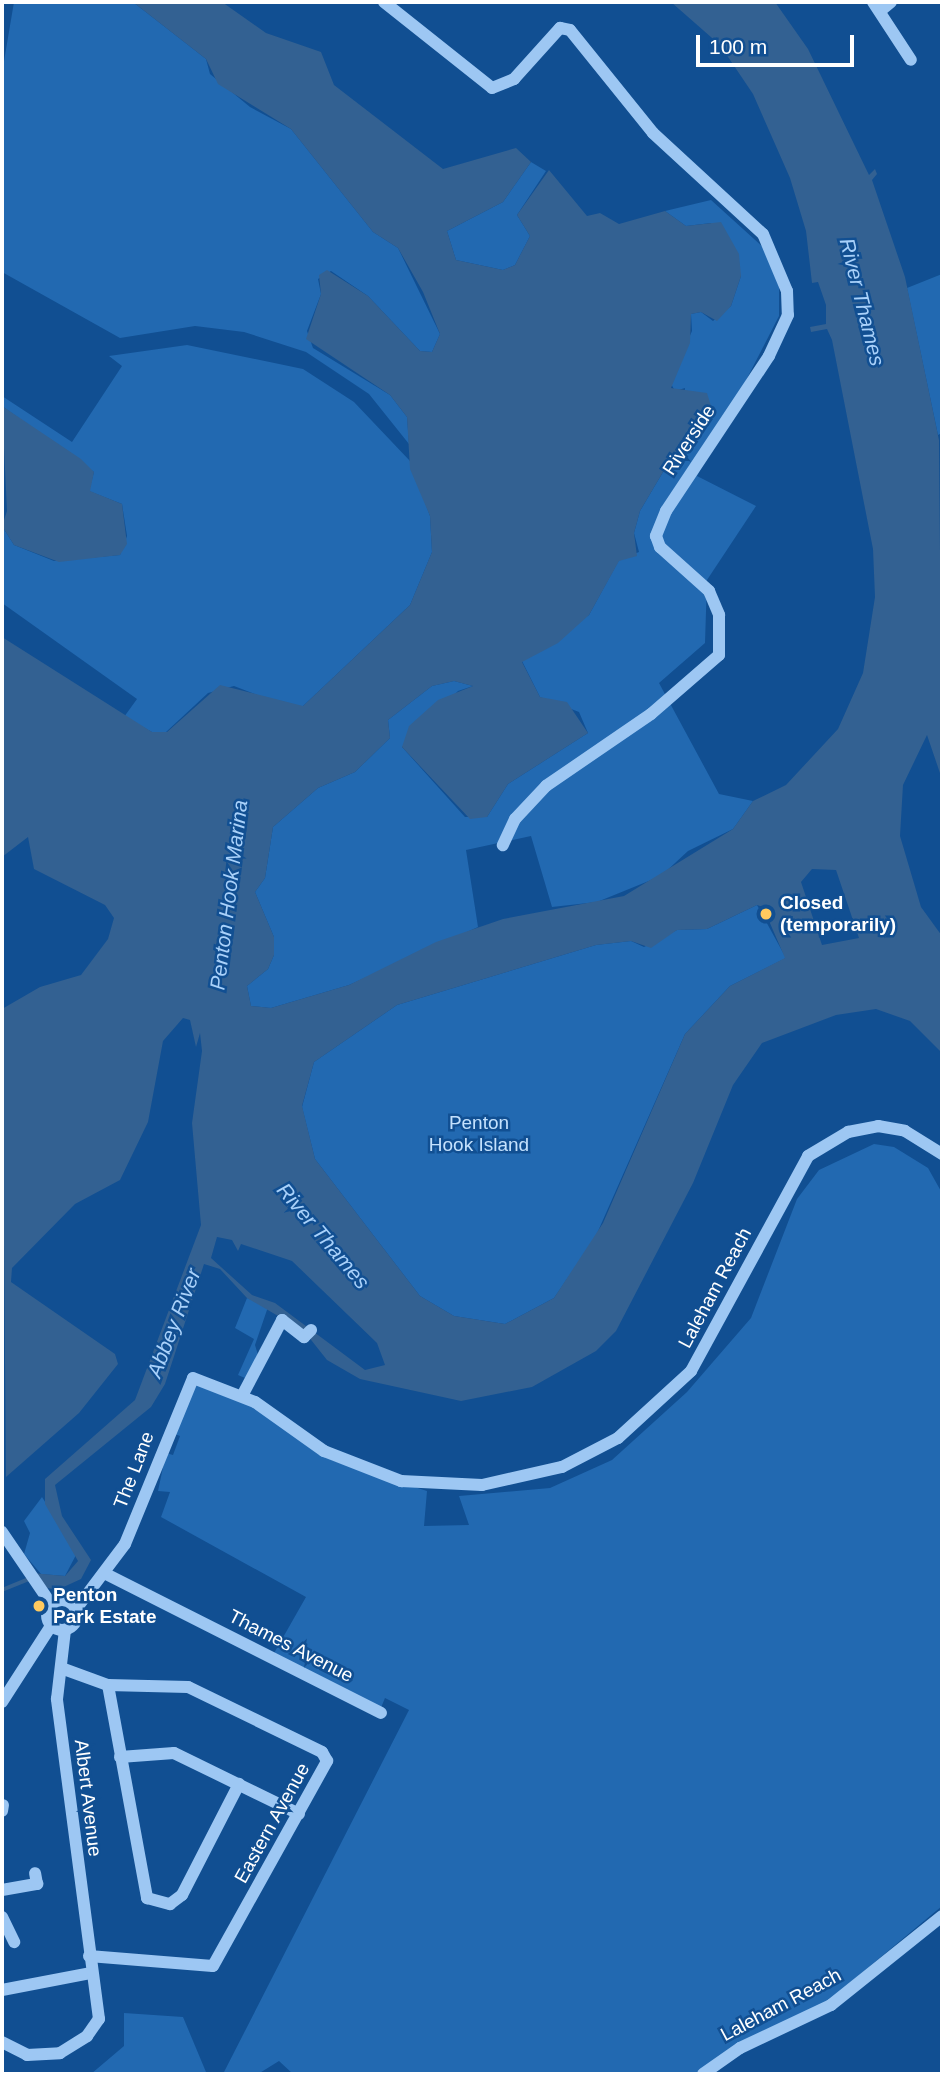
<!DOCTYPE html>
<style>
body{margin:0}
#map{position:relative;width:944px;height:2076px;overflow:hidden;background:#114f92;font-family:Helvetica,sans-serif}
div>[style]{position:absolute}
.green>*{inset:0;background:#2269b1}
.water>*{inset:0;background:#336192}
.stream>*{height:3.5px;margin:-1.75px;padding:0 1.75px;transform-origin:1.75px;border-radius:1.75px;background:#336192}
.minor>*{height:12px;margin:-6px;padding:0 6px;transform-origin:6px;border-radius:6px;background:#9dc7f3}
.minor>.ring{margin:-6px;padding:0;box-sizing:content-box;background:none;border:12px solid #9dc7f3;border-radius:50%}
.dots>*{width:19px;height:19px;translate:-50% -50%;box-sizing:border-box;border:4px solid #114f92;border-radius:50%}
span{translate:-50% -50%;white-space:nowrap;text-align:center;line-height:1.15;-webkit-text-stroke:5px #114f92;paint-order:stroke}
.street-label{font-size:19px;color:#fff}
.poi-label{font-size:19px;color:#fff;font-weight:700}
.left{translate:0 -50%;text-align:left}
.park-label{font-size:19px;color:#c4e1fd}
.water-label{font-size:21px;color:#a9d1fa;font-style:italic}
.frame{position:absolute;inset:0;border:4px solid #fff;pointer-events:none}
.scale{position:absolute;left:696px;top:35px;width:158px;height:32px;box-sizing:border-box;border:4px solid #fff;border-top:0;padding-left:9px;font-size:21px;line-height:24px;white-space:nowrap;color:#fff;-webkit-text-stroke:5px #114f92;paint-order:stroke}
</style>
<div id="map">
<div class="green">
<i style="clip-path:polygon(14px 2px,133px 2px,206px 59px,210px 74px,250px 107px,291px 129px,373px 232px,398px 248px,440px 334px,432px 352px,420px 351px,368px 296px,331px 271px,318px 279px,321px 294px,307px 331px,313px 348px,390px 395px,407px 417px,409px 444px,369px 394px,306px 352px,244px 332px,195px 326px,120px 338px,2px 272px,2px 73px)"></i>
<i style="clip-path:polygon(531px 162px,546px 171px,517px 215px,530px 236px,515px 265px,503px 270px,456px 260px,447px 231px,503px 202px)"></i>
<i style="clip-path:polygon(711px 200px,764px 248px,779px 287px,779px 316px,697px 476px,756px 506px,707px 580px,705px 643px,659px 683px,719px 794px,753px 801px,733px 829px,688px 851px,661px 876px,597px 902px,552px 907px,531px 836px,466px 850px,478px 927px,349px 985px,271px 1008px,251px 1006px,247px 986px,268px 969px,274px 955px,274px 937px,255px 892px,265px 878px,273px 827px,318px 788px,355px 772px,390px 738px,388px 720px,432px 686px,454px 681px,473px 686px,458px 691px,402px 747px,465px 817px,487px 817px,508px 784px,588px 733px,579px 712px,540px 697px,522px 661px,589px 615px,619px 560px,639px 552px,634px 533px,640px 511px,663px 472px,678px 460px,685px 388px,675px 391px,670px 382px,692px 331px,691px 314px,701px 312px,713px 321px,731px 306px,741px 276px,711px 223px,686px 226px,665px 211px)"></i>
<i style="clip-path:polygon(942px 274px,942px 433px,938px 435px,907px 288px)"></i>
<i style="clip-path:polygon(187px 345px,303px 369px,354px 402px,410px 461px,430px 516px,432px 552px,410px 605px,303px 706px,289px 707px,234px 686px,208px 693px,166px 732px,152px 732px,124px 717px,137px 699px,2px 603px,2px 526px,14px 545px,54px 561px,120px 555px,127px 536px,122px 504px,89px 491px,94px 472px,2px 406px,2px 396px,72px 442px,122px 366px,109px 356px)"></i>
<i style="clip-path:polygon(757px 905px,786px 958px,730px 986px,685px 1034px,595px 1238px,554px 1298px,505px 1324px,454px 1316px,420px 1296px,315px 1159px,302px 1107px,314px 1062px,397px 1005px,596px 945px,631px 941px,644px 947px,677px 930px,707px 929px)"></i>
<i style="clip-path:polygon(874px 1144px,894px 1147px,928px 1168px,942px 1193px,942px 1906px,828px 2001px,737px 2045px,694px 2074px,293px 2074px,279px 2061px,258px 2074px,223px 2074px,409px 1710px,385px 1698px,380px 1710px,273px 1655px,306px 1597px,161px 1517px,170px 1492px,158px 1491px,166px 1453px,173px 1455px,180px 1436px,172px 1433px,196px 1384px,255px 1407px,331px 1460px,427px 1491px,424px 1526px,469px 1525px,459px 1496px,550px 1488px,612px 1460px,687px 1392px,751px 1318px,797px 1199px,819px 1170px)"></i>
<i style="clip-path:polygon(247px 1298px,268px 1307px,255px 1345px,258px 1355px,245px 1378px,238px 1375px,254px 1339px,235px 1328px)"></i>
<i style="clip-path:polygon(42px 1497px,77px 1553px,65px 1576px,41px 1574px,24px 1554px,30px 1533px,24px 1521px)"></i>
<i style="clip-path:polygon(124px 2013px,183px 2017px,206px 2072px,222px 2074px,91px 2074px,124px 2046px)"></i>
</div>
<div class="water">
<i style="clip-path:polygon(evenodd,133px 2px,222px 2px,266px 33px,321px 52px,334px 85px,443px 169px,516px 148px,531px 162px,503px 202px,447px 231px,456px 260px,503px 270px,515px 265px,530px 236px,517px 215px,549px 170px,587px 216px,600px 213px,619px 224px,665px 211px,686px 226px,721px 222px,739px 254px,741px 276px,731px 306px,717px 321px,701px 312px,691px 314px,690px 343px,671px 388px,707px 393px,711px 406px,701px 435px,663px 472px,640px 511px,634px 533px,637px 556px,619px 561px,589px 615px,558px 643px,522px 662px,540px 697px,567px 702px,588px 733px,508px 784px,487px 817px,470px 819px,402px 747px,409px 726px,438px 700px,473px 686px,454px 681px,432px 686px,388px 720px,390px 738px,355px 772px,318px 788px,273px 827px,265px 878px,255px 892px,274px 937px,274px 955px,268px 969px,247px 986px,251px 1006px,271px 1008px,349px 985px,436px 942px,503px 919px,624px 896px,733px 829px,753px 801px,786px 785px,838px 729px,863px 673px,875px 597px,873px 549px,832px 340px,827px 329px,811px 332px,810px 327px,826px 324px,826px 305px,818px 282px,812px 283px,806px 231px,790px 178px,753px 94px,720px 45px,671px 2px,775px 2px,808px 49px,869px 175px,875px 169px,877px 174px,872px 180px,905px 277px,939px 440px,942px 779px,927px 735px,903px 785px,900px 836px,921px 907px,942px 936px,942px 1053px,910px 1021px,876px 1009px,836px 1015px,762px 1043px,733px 1085px,693px 1183px,616px 1331px,596px 1351px,532px 1387px,461px 1401px,360px 1379px,327px 1360px,304px 1331px,247px 1298px,220px 1269px,204px 1264px,165px 1384px,151px 1407px,55px 1485px,62px 1516px,91px 1560px,81px 1579px,57px 1590px,43px 1587px,32px 1573px,65px 1576px,78px 1561px,45px 1504px,45px 1479px,135px 1400px,201px 1225px,192px 1123px,202px 1051px,200px 1033px,196px 1047px,190px 1020px,183px 1018px,163px 1041px,148px 1122px,120px 1180px,75px 1204px,12px 1268px,11px 1282px,115px 1354px,118px 1364px,79px 1413px,6px 1477px,2px 1009px,40px 987px,81px 975px,108px 939px,114px 918px,105px 905px,34px 869px,28px 837px,2px 857px,2px 637px,152px 732px,167px 732px,220px 685px,303px 706px,410px 605px,432px 552px,430px 516px,410px 469px,407px 417px,390px 395px,306px 339px,321px 294px,319px 275px,327px 270px,368px 296px,420px 351px,432px 352px,440px 334px,423px 292px,398px 248px,373px 232px,291px 129px,218px 84px,206px 59px,133px 2px,812px 869px,836px 870px,859px 938px,822px 945px,801px 882px,812px 869px,133px 2px,757px 905px,763px 907px,785px 958px,730px 986px,685px 1034px,603px 1223px,554px 1298px,505px 1324px,454px 1316px,420px 1296px,315px 1159px,302px 1106px,314px 1062px,397px 1005px,596px 945px,631px 941px,651px 948px,677px 930px,707px 929px,757px 905px,133px 2px,217px 1237px,232px 1240px,238px 1251px,241px 1244px,292px 1261px,377px 1343px,385px 1365px,365px 1370px,275px 1303px,252px 1295px,211px 1258px,217px 1237px)"></i>
<i style="clip-path:polygon(2px 406px,81px 459px,94px 472px,90px 491px,122px 504px,127px 544px,120px 555px,59px 562px,14px 545px,2px 526px,7px 511px)"></i>
</div>
<div class="stream">
<i style="left:2px;top:1590px;width:29px;rotate:-22deg"></i>
</div>
<div class="minor">
<i style="left:384px;top:2px;width:138px;rotate:38.5deg"></i>
<i style="left:492px;top:88px;width:24px;rotate:-22deg"></i>
<i style="left:514px;top:79px;width:69px;rotate:-48deg"></i>
<i style="left:560px;top:28px;width:10px;rotate:11deg"></i>
<i style="left:570px;top:30px;width:132px;rotate:51.1deg"></i>
<i style="left:653px;top:133px;width:149px;rotate:42.6deg"></i>
<i style="left:763px;top:234px;width:62px;rotate:67.2deg"></i>
<i style="left:787px;top:291px;width:24px;rotate:88deg"></i>
<i style="left:788px;top:315px;width:45px;rotate:114.9deg"></i>
<i style="left:769px;top:356px;width:186px;rotate:123.6deg"></i>
<i style="left:666px;top:511px;width:27px;rotate:112deg"></i>
<i style="left:656px;top:536px;width:12px;rotate:70deg"></i>
<i style="left:660px;top:547px;width:66px;rotate:41.9deg"></i>
<i style="left:709px;top:591px;width:26px;rotate:67deg"></i>
<i style="left:719px;top:615px;width:40px;rotate:90deg"></i>
<i style="left:719px;top:655px;width:90px;rotate:139.1deg"></i>
<i style="left:651px;top:714px;width:127px;rotate:145.6deg"></i>
<i style="left:546px;top:786px;width:45px;rotate:133.2deg"></i>
<i style="left:515px;top:819px;width:29px;rotate:115deg"></i>
<i style="left:873px;top:2px;width:69px;rotate:56.8deg"></i>
<i style="left:880px;top:11px;width:14px;rotate:-39deg"></i>
<i style="left:242px;top:1396px;width:86px;rotate:-62.2deg"></i>
<i style="left:282px;top:1320px;width:28px;rotate:38deg"></i>
<i style="left:304px;top:1337px;width:10px;rotate:-45deg"></i>
<i style="left:2px;top:1532px;width:87px;rotate:55.8deg"></i>
<i style="left:106px;top:1574px;width:308px;rotate:26.8deg"></i>
<i class="ring" style="left:47px;top:1600px;width:18px;height:18px"></i>
<i style="left:76px;top:1609px;width:81px;rotate:-53deg"></i>
<i style="left:125px;top:1544px;width:179px;rotate:-67.7deg"></i>
<i style="left:193px;top:1378px;width:66px;rotate:21.2deg"></i>
<i style="left:255px;top:1402px;width:85px;rotate:35.4deg"></i>
<i style="left:324px;top:1451px;width:83px;rotate:21.3deg"></i>
<i style="left:401px;top:1481px;width:81px;rotate:2.8deg"></i>
<i style="left:482px;top:1485px;width:82px;rotate:-12.7deg"></i>
<i style="left:562px;top:1467px;width:63px;rotate:-27.4deg"></i>
<i style="left:618px;top:1438px;width:99px;rotate:-42.5deg"></i>
<i style="left:691px;top:1371px;width:245px;rotate:-61.4deg"></i>
<i style="left:808px;top:1156px;width:47px;rotate:-31deg"></i>
<i style="left:848px;top:1132px;width:31px;rotate:-11deg"></i>
<i style="left:878px;top:1126px;width:27px;rotate:10deg"></i>
<i style="left:905px;top:1131px;width:44px;rotate:31.9deg"></i>
<i style="left:61px;top:1668px;width:50px;rotate:19.9deg"></i>
<i style="left:108px;top:1685px;width:217px;rotate:79.6deg"></i>
<i style="left:147px;top:1898px;width:24px;rotate:15deg"></i>
<i style="left:170px;top:1904px;width:15px;rotate:-37deg"></i>
<i style="left:182px;top:1895px;width:125px;rotate:-62.8deg"></i>
<i style="left:2px;top:1702px;width:90px;rotate:-57.2deg"></i>
<i style="left:120px;top:1757px;width:54px;rotate:-4.2deg"></i>
<i style="left:174px;top:1753px;width:139px;rotate:26deg"></i>
<i style="left:2px;top:1811px;width:6px;rotate:-81deg"></i>
<i style="left:2px;top:1890px;width:36px;rotate:-10deg"></i>
<i style="left:37px;top:1884px;width:11px;rotate:-100deg"></i>
<i style="left:2px;top:1917px;width:28px;rotate:64deg"></i>
<i style="left:89px;top:1956px;width:124px;rotate:4.6deg"></i>
<i style="left:213px;top:1966px;width:235px;rotate:-60.9deg"></i>
<i style="left:327px;top:1761px;width:10px;rotate:-119deg"></i>
<i style="left:322px;top:1752px;width:149px;rotate:-154.1deg"></i>
<i style="left:188px;top:1687px;width:80px;rotate:-178.6deg"></i>
<i style="left:2px;top:1990px;width:91px;rotate:-10.8deg"></i>
<i style="left:2px;top:2042px;width:28px;rotate:27deg"></i>
<i style="left:27px;top:2055px;width:33px;rotate:-3deg"></i>
<i style="left:60px;top:2053px;width:32px;rotate:-32deg"></i>
<i style="left:87px;top:2036px;width:21px;rotate:-55deg"></i>
<i style="left:99px;top:2019px;width:323px;rotate:-97.5deg"></i>
<i style="left:57px;top:1699px;width:69px;rotate:-83.4deg"></i>
<i style="left:703px;top:2074px;width:45px;rotate:-35.1deg"></i>
<i style="left:740px;top:2048px;width:101px;rotate:-25.3deg"></i>
<i style="left:831px;top:2005px;width:142px;rotate:-38.7deg"></i>
</div>
<div class="dots">
<i style="left:766px;top:914px;background:#ffca5f"></i>
<i style="left:39px;top:1606px;background:#ffca5f"></i>
</div>
<div class="street-label">
<span style="left:689px;top:440px;rotate:-57deg">Riverside</span>
<span style="left:715px;top:1288px;rotate:-62deg">Laleham Reach</span>
<span style="left:134px;top:1470px;rotate:-69deg">The Lane</span>
<span style="left:291px;top:1646px;rotate:27deg">Thames Avenue</span>
<span style="left:88px;top:1798px;rotate:83deg">Albert Avenue</span>
<span style="left:272px;top:1823px;rotate:-61deg">Eastern Avenue</span>
<span style="left:781px;top:2005px;rotate:-28deg">Laleham Reach</span>
</div>
<div class="poi-label">
<span class="left" style="left:780px;top:914px">Closed<br>(temporarily)</span>
<span class="left" style="left:53px;top:1606px">Penton<br>Park Estate</span>
</div>
<div class="park-label">
<span style="left:479px;top:1134px">Penton<br>Hook Island</span>
</div>
<div class="water-label">
<span style="left:862px;top:302px;rotate:76deg">River Thames</span>
<span style="left:229px;top:895px;rotate:-83deg">Penton Hook Marina</span>
<span style="left:323px;top:1236px;rotate:50deg">River Thames</span>
<span style="left:174px;top:1323px;rotate:-69deg">Abbey River</span>
</div>
<div class="frame"></div>
<div class="scale">100 m</div>
</div>
